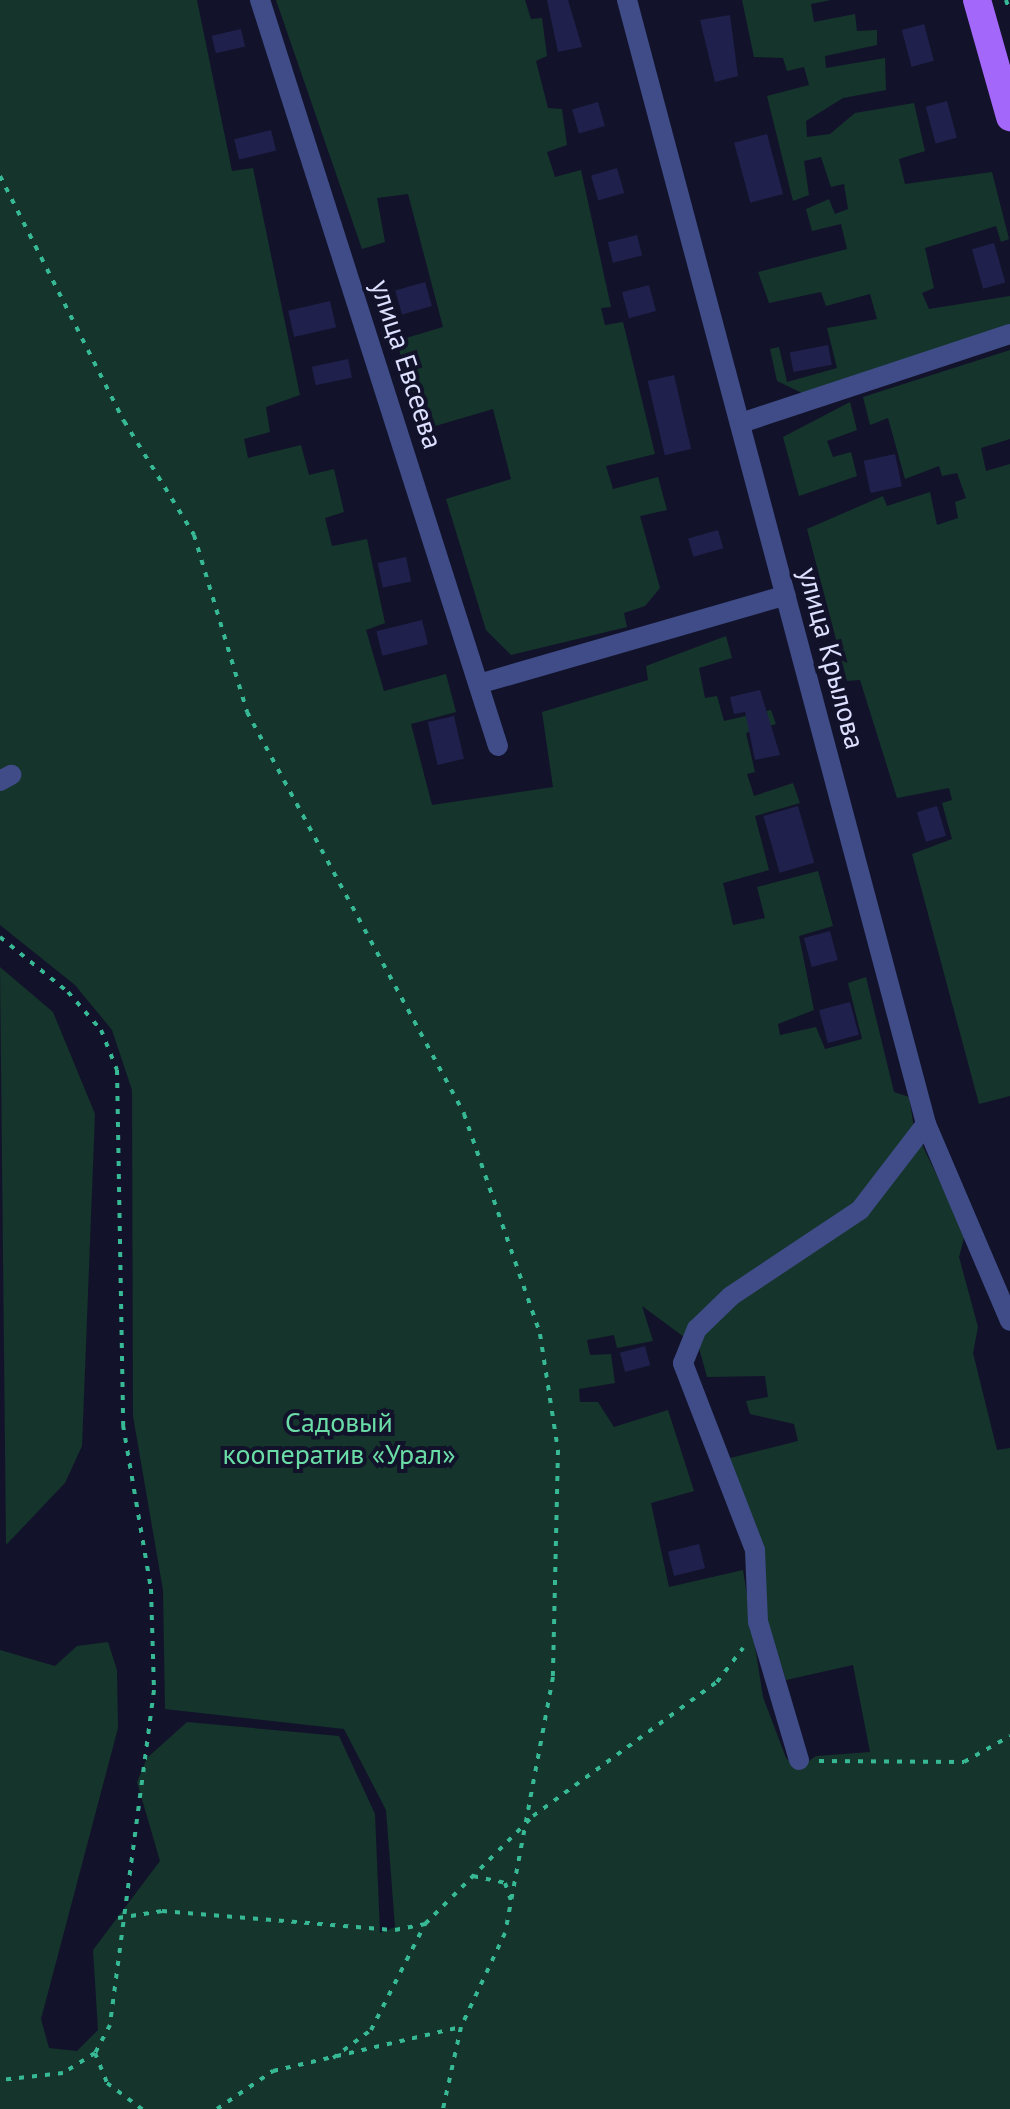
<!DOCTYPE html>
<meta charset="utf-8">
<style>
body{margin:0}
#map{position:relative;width:1010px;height:2109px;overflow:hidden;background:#12132a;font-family:"PT Sans",sans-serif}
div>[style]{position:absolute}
.green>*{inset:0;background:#15342c}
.building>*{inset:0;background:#1f204b;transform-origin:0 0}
.path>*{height:4px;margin-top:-2px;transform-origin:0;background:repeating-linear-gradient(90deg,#36b994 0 5px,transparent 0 13px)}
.minor>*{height:20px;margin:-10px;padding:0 10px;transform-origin:10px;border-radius:10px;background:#3f4c87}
.major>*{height:28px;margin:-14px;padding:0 14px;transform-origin:14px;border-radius:14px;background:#a368f9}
span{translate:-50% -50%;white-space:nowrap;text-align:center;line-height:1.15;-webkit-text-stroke:8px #12132a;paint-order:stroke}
.street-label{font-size:28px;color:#dde0fe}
.park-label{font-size:28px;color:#6adda7}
</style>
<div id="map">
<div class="green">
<i style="clip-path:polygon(evenodd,0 0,197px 0,232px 171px,253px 168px,300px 395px,266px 407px,270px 432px,244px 439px,248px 458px,301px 445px,309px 475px,334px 469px,344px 512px,325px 518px,332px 546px,367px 539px,385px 623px,366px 630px,384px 691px,446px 674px,456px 712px,411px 724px,432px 805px,553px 787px,542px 712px,648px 680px,646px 666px,726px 636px,732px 658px,699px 668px,705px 698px,717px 696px,724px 721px,771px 710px,776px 724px,746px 733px,755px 772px,747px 774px,754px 796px,793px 783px,800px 803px,755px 816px,769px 870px,723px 883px,733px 925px,765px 918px,757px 887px,818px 871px,833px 926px,799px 936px,814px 1010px,778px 1024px,780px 1035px,816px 1027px,825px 1049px,862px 1039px,848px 983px,866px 977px,894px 1092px,909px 1097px,914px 1128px,965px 1234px,959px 1257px,978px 1327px,973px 1353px,997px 1450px,1010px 1448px,1010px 2109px,0 2109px,0 1650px,55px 1666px,77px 1646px,108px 1642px,117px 1670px,118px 1728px,41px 2019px,49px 2048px,77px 2051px,98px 2030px,93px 1950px,160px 1861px,137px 1782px,147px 1758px,187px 1722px,339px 1736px,375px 1814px,380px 1933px,395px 1927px,386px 1810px,344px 1729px,165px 1709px,163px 1590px,133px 1416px,132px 1090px,112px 1030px,75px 985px,0 925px,0 0,642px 1306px,699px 1348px,707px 1377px,765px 1376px,768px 1397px,746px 1401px,750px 1414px,794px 1424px,798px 1441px,730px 1458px,762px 1546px,766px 1618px,786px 1680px,853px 1665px,870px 1752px,816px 1756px,799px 1768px,786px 1758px,763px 1697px,743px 1570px,669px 1587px,651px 1503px,694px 1491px,668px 1410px,614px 1427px,598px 1402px,580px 1402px,579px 1389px,615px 1383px,611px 1354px,590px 1355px,587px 1340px,614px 1335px,617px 1348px,653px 1341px,642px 1306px)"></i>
<i style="clip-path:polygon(276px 0,525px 0,531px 19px,542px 18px,547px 56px,536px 61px,548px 108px,562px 109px,567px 145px,547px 152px,555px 177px,581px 170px,611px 307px,601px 308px,605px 325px,623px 322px,655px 454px,606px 466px,613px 489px,658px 477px,667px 510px,640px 516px,660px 588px,645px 606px,624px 613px,627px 627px,511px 655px,486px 630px,446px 499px,511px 479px,493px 409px,425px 429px,396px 341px,443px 327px,408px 194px,377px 198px,385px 242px,362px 249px)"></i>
<i style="clip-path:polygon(742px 0,831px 0,811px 4px,814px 22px,855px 14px,857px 31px,877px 30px,877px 45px,825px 56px,826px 68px,885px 58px,886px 90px,843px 98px,806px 121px,807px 137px,830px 134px,855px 113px,914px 103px,925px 151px,899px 159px,905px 184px,992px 172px,1009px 239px,1001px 242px,996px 226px,925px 248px,934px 288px,922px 293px,929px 309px,1010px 296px,1010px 327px,802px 393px,777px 381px,770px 349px,779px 347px,787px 382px,837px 368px,827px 328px,877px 319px,870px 294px,826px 306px,821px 292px,769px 303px,758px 272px,847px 249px,841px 224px,812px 231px,806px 209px,829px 199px,835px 214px,848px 209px,844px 184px,831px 187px,821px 157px,804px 161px,809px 195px,793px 201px,767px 96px,809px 85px,804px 67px,787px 71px,783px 58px,754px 57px)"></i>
<i style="clip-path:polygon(1010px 350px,1010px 439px,981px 448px,986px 471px,1010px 464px,1010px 1096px,979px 1104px,912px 854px,952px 839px,942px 803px,952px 800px,949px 788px,897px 798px,860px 680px,847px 681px,807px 529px,883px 496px,887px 506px,930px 492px,937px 525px,958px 518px,955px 502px,966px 498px,957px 473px,942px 476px,939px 466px,905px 479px,888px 418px,870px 425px,863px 397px)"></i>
<i style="clip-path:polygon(850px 402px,857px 430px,827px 441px,833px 457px,851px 452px,857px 476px,799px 496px,783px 437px)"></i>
<i style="clip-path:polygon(0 967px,53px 1012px,95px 1114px,82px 1446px,65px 1483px,6px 1545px)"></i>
</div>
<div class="building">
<i style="clip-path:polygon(547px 0,568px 0,582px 47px,558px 52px)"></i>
<i style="clip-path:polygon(730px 15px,738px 76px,715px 82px,700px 20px)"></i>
<i style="left:924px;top:24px;width:38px;height:23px;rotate:75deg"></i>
<i style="left:241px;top:29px;width:18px;height:30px;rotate:77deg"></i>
<i style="left:947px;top:101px;width:38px;height:22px;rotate:75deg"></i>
<i style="left:598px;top:102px;width:25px;height:27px;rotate:74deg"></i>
<i style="left:271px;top:130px;width:21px;height:38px;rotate:76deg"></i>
<i style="left:767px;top:134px;width:62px;height:34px;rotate:75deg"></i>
<i style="left:617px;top:168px;width:26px;height:27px;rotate:74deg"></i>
<i style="left:637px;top:235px;width:21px;height:30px;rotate:76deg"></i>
<i style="left:994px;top:243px;width:41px;height:23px;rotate:74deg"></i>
<i style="left:425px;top:282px;width:25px;height:31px;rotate:74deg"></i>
<i style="left:649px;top:285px;width:27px;height:28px;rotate:75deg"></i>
<i style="left:330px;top:301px;width:27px;height:43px;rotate:77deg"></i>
<i style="left:828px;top:345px;width:20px;height:39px;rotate:79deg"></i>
<i style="left:348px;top:359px;width:19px;height:37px;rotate:78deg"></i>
<i style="left:674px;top:375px;width:76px;height:27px;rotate:77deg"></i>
<i style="left:895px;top:454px;width:33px;height:32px;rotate:78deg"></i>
<i style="left:718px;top:530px;width:19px;height:31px;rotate:74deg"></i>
<i style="left:406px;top:557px;width:25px;height:29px;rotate:78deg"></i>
<i style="left:422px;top:620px;width:25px;height:47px;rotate:76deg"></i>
<i style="clip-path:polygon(760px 690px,780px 755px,755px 760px,745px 712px,734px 714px,730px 697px)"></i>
<i style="left:454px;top:716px;width:44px;height:27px;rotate:77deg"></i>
<i style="left:798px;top:806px;width:59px;height:36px;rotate:74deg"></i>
<i style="left:937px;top:806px;width:31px;height:21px;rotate:73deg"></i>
<i style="left:830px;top:931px;width:30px;height:27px;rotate:75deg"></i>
<i style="left:850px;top:1002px;width:34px;height:32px;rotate:75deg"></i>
<i style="left:645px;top:1346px;width:20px;height:26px;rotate:75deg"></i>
<i style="left:699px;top:1544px;width:25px;height:32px;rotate:76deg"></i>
</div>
<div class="path">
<i style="left:1006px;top:0;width:13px;rotate:72deg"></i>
<i style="left:0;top:176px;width:275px;rotate:63.2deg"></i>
<i style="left:124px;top:421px;width:134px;rotate:58.4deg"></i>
<i style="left:194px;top:535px;width:185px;rotate:73.3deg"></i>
<i style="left:247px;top:712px;width:457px;rotate:61.6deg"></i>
<i style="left:464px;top:1114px;width:233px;rotate:70.9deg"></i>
<i style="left:540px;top:1334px;width:117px;rotate:81.2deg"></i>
<i style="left:558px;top:1450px;width:227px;rotate:91.3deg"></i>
<i style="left:553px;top:1677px;width:260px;rotate:100.6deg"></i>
<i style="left:505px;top:1933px;width:104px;rotate:115.1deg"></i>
<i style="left:461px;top:2027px;width:84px;rotate:102.4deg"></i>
<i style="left:0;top:937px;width:87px;rotate:39deg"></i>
<i style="left:68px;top:992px;width:50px;rotate:49deg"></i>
<i style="left:101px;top:1030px;width:43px;rotate:68.2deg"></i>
<i style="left:117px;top:1070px;width:355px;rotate:89deg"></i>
<i style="left:123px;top:1425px;width:166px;rotate:80.3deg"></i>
<i style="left:151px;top:1589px;width:101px;rotate:88.3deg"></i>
<i style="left:154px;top:1690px;width:338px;rotate:97.5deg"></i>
<i style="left:110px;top:2025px;width:32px;rotate:118deg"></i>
<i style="left:95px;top:2053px;width:38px;rotate:148deg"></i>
<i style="left:63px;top:2073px;width:63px;rotate:173.7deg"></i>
<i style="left:819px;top:1761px;width:145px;rotate:0.4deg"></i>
<i style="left:964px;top:1762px;width:53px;rotate:-29.5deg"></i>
<i style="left:473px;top:1876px;width:33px;rotate:12deg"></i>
<i style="left:505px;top:1883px;width:21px;rotate:71deg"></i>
<i style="left:118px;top:1918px;width:45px;rotate:-9deg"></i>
<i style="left:162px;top:1911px;width:234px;rotate:4.7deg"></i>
<i style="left:395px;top:1930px;width:31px;rotate:-11deg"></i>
<i style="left:95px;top:2053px;width:32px;rotate:68deg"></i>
<i style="left:107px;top:2083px;width:44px;rotate:36.6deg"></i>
<i style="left:333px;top:2058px;width:47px;rotate:-36.4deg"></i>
<i style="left:371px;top:2030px;width:119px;rotate:-63deg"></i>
<i style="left:425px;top:1924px;width:153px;rotate:-45deg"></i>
<i style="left:533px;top:1816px;width:228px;rotate:-36.1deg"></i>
<i style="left:717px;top:1682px;width:43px;rotate:-52.6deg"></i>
<i style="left:217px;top:2109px;width:68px;rotate:-34.2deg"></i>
<i style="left:273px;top:2071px;width:193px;rotate:-13.2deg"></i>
</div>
<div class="minor">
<i style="left:260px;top:0;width:783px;rotate:72.31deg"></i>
<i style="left:627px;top:0;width:1163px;rotate:75.1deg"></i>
<i style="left:926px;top:1124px;width:214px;rotate:66.9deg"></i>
<i style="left:744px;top:422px;width:280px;rotate:-18.3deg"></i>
<i style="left:482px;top:683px;width:316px;rotate:-16.1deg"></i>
<i style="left:0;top:781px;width:13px;rotate:-29deg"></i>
<i style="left:799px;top:1760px;width:144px;rotate:-106.5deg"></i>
<i style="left:758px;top:1622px;width:72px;rotate:-92.4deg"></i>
<i style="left:755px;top:1550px;width:200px;rotate:-111.1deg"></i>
<i style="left:683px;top:1363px;width:37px;rotate:-68deg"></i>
<i style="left:697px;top:1329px;width:47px;rotate:-44.1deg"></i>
<i style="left:731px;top:1296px;width:155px;rotate:-33.7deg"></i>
<i style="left:860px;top:1210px;width:108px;rotate:-52.5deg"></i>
</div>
<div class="major">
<i style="left:977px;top:0;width:122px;rotate:74.2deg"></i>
</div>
<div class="street-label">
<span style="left:407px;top:364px;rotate:72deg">улица Евсеева</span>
<span style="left:832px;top:658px;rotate:75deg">улица Крылова</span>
</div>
<div class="park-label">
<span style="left:339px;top:1438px">Садовый<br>кооператив «Урал»</span>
</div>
</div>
